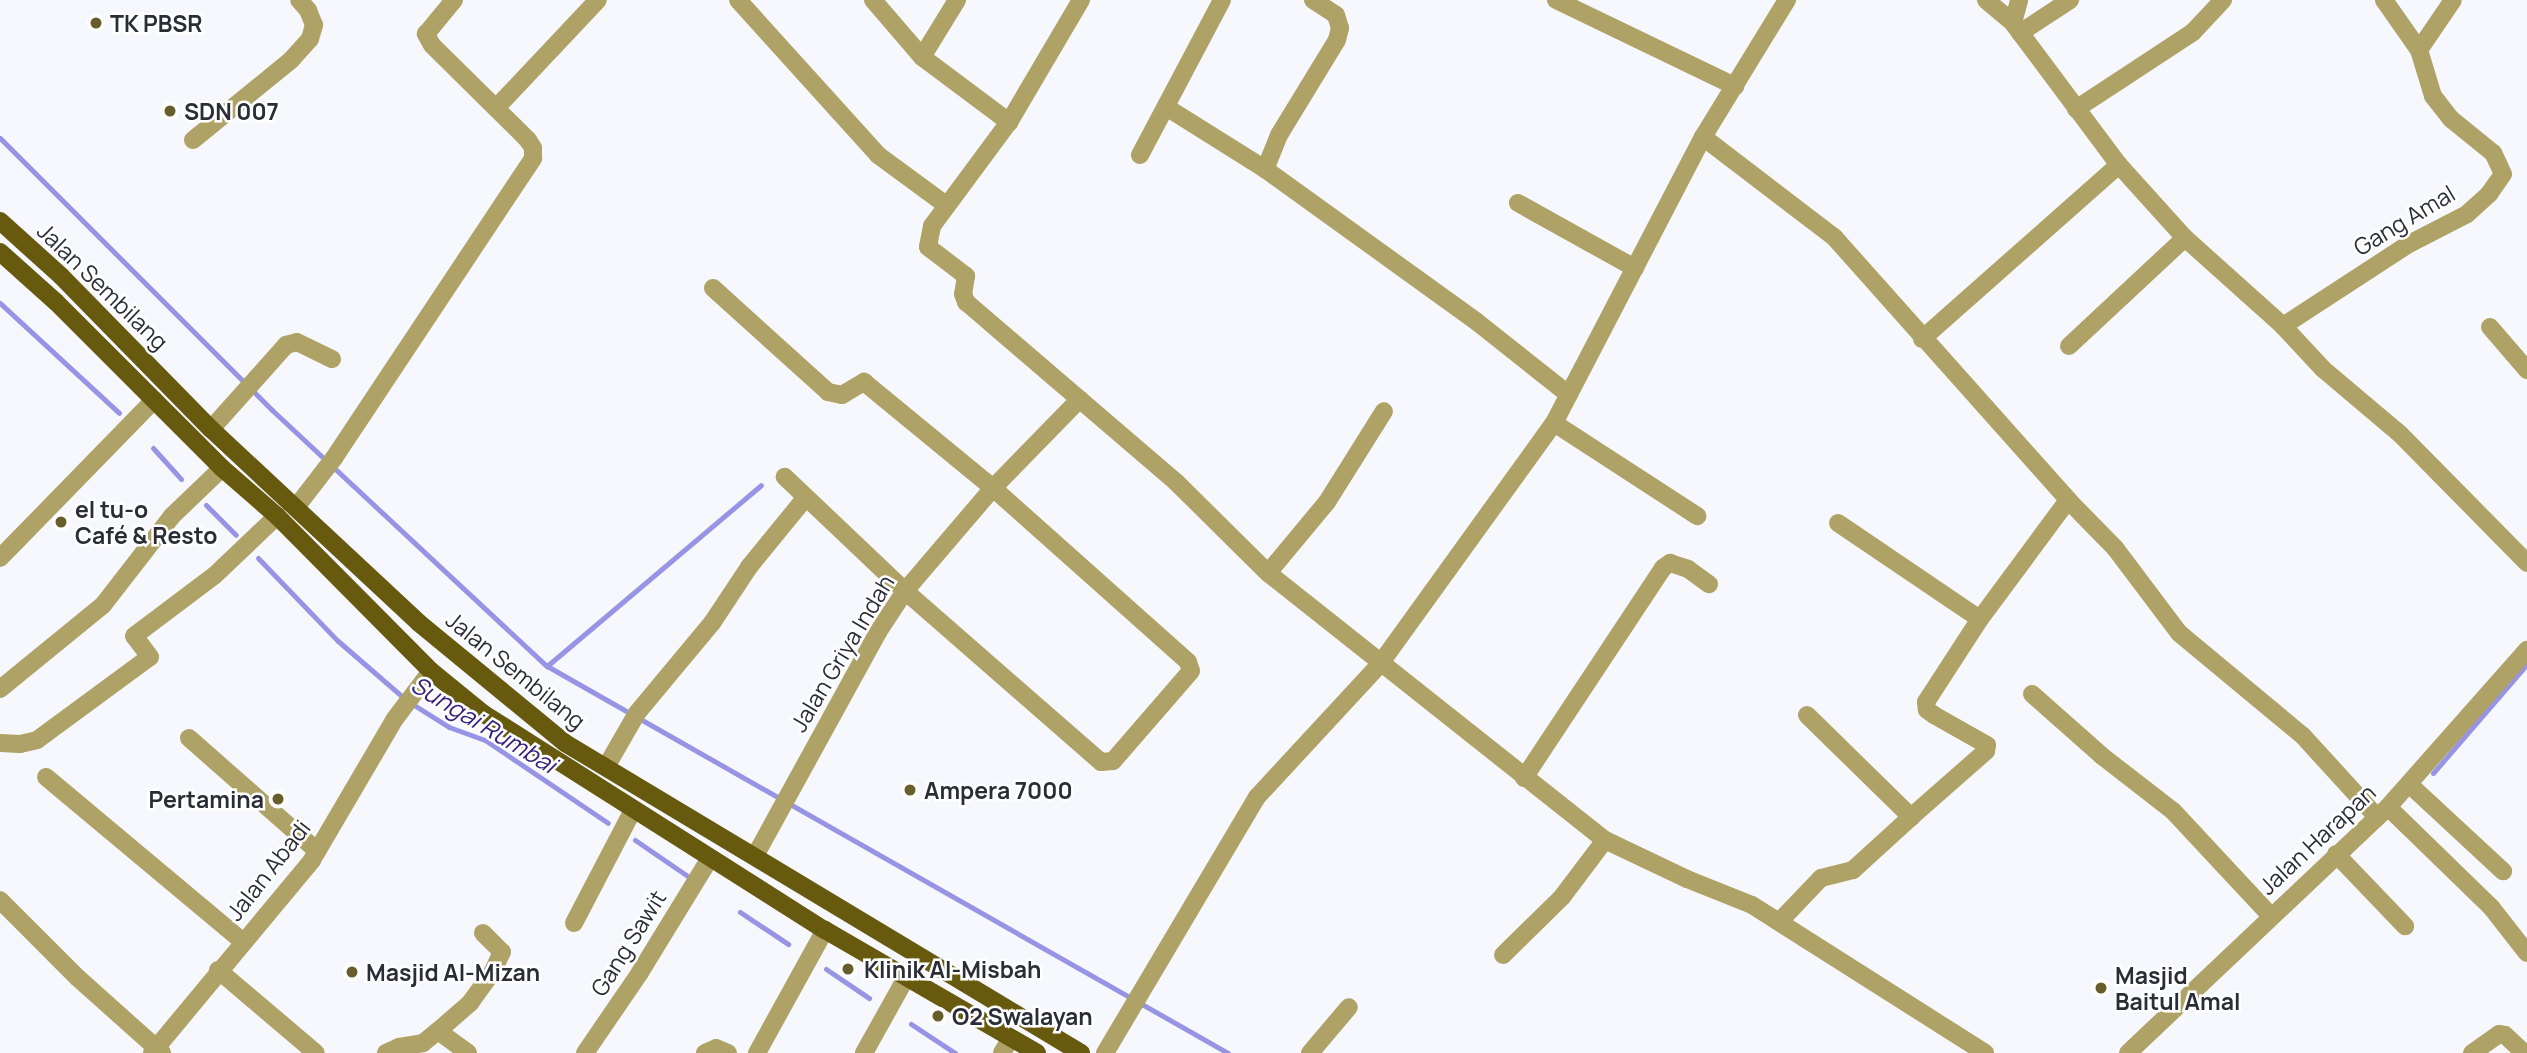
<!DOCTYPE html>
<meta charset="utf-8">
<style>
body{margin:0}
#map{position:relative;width:2527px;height:1053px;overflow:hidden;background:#f7f8fe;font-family:Manrope,sans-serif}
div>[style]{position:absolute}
.stream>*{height:5px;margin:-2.5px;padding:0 2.5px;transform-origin:2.5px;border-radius:2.5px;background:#9794e5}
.minor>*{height:18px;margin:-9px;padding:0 9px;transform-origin:9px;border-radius:9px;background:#aea266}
.tertiary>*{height:18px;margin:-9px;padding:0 9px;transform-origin:9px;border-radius:9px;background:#aea266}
.primary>*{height:18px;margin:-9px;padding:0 9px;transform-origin:9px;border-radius:9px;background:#675a0e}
.dots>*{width:19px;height:19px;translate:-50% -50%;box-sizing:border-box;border:4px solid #fff;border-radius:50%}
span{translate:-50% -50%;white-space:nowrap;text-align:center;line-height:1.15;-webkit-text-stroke:5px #fff;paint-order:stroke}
.poi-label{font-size:23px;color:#2c2c37;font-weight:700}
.left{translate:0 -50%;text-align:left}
.right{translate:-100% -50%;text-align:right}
.street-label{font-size:23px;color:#2c2c37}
.water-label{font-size:24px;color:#331f7c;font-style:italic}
</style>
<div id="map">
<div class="stream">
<i style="left:0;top:138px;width:385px;rotate:45deg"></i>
<i style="left:272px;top:410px;width:376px;rotate:43deg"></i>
<i style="left:547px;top:666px;width:783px;rotate:29.61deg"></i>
<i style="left:0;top:303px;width:162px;rotate:42.7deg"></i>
<i style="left:153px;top:448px;width:42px;rotate:47.9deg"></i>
<i style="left:206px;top:505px;width:42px;rotate:45deg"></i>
<i style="left:258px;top:558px;width:115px;rotate:46.1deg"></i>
<i style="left:338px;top:641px;width:90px;rotate:40.9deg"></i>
<i style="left:406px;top:700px;width:51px;rotate:32.1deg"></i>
<i style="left:449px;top:727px;width:38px;rotate:20deg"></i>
<i style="left:485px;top:740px;width:148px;rotate:34deg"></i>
<i style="left:547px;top:666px;width:280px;rotate:-40.2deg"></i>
<i style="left:2433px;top:773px;width:144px;rotate:-49.2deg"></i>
<i style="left:635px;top:840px;width:65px;rotate:34.4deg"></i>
<i style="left:740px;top:912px;width:58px;rotate:33.7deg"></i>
<i style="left:826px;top:969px;width:52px;rotate:34deg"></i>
<i style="left:911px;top:1024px;width:53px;rotate:33.4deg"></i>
</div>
<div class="minor">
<i style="left:738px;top:0;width:209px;rotate:47.9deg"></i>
<i style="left:878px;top:155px;width:84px;rotate:36.3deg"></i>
<i style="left:873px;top:0;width:75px;rotate:49.3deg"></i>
<i style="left:922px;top:57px;width:109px;rotate:36.8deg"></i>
<i style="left:1081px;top:0;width:142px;rotate:120.5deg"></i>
<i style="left:1009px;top:122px;width:129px;rotate:126.5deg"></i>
<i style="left:932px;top:226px;width:21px;rotate:101deg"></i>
<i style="left:928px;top:247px;width:48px;rotate:37.3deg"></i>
<i style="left:966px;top:276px;width:18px;rotate:99deg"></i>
<i style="left:963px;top:294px;width:9px;rotate:69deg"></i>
<i style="left:966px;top:302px;width:277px;rotate:40.6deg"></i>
<i style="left:1176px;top:482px;width:129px;rotate:44.7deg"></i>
<i style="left:1268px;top:573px;width:430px;rotate:38.4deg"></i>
<i style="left:1605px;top:840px;width:91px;rotate:25.4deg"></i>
<i style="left:1687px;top:879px;width:70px;rotate:21.8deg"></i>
<i style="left:1752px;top:905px;width:276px;rotate:32.4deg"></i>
<i style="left:1313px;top:0;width:27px;rotate:33deg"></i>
<i style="left:1336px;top:15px;width:14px;rotate:73deg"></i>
<i style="left:1340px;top:28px;width:12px;rotate:104deg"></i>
<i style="left:1337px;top:40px;width:111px;rotate:121.4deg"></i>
<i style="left:1279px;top:135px;width:37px;rotate:112deg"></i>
<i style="left:1265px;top:169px;width:261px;rotate:35.8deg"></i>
<i style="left:1477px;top:322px;width:117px;rotate:38.4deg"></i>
<i style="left:1556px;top:0;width:199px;rotate:25.7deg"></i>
<i style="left:1986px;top:0;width:35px;rotate:40deg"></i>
<i style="left:2013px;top:23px;width:177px;rotate:53.3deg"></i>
<i style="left:2119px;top:165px;width:98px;rotate:47.9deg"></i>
<i style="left:2185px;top:238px;width:132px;rotate:41.9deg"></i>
<i style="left:2283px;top:326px;width:59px;rotate:47.1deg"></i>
<i style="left:2323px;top:369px;width:101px;rotate:40.2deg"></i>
<i style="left:2400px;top:434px;width:181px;rotate:45.4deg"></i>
<i style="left:2013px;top:23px;width:24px;rotate:-75deg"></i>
<i style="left:2020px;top:33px;width:60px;rotate:-33.4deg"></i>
<i style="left:2419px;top:50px;width:60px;rotate:-55.8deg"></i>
<i style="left:922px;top:57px;width:67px;rotate:-58.4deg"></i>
<i style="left:497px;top:107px;width:147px;rotate:-46.7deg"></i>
<i style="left:1166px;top:107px;width:117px;rotate:32.1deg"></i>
<i style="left:2076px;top:109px;width:140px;rotate:-33.3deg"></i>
<i style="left:2193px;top:32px;width:44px;rotate:-46.8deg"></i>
<i style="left:1703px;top:137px;width:165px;rotate:37.4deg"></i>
<i style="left:1834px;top:237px;width:352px;rotate:48.3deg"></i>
<i style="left:2068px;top:500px;width:67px;rotate:45.6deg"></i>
<i style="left:2115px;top:548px;width:106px;rotate:53deg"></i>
<i style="left:2179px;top:633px;width:161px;rotate:39.7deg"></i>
<i style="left:2303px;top:736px;width:110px;rotate:47.6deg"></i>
<i style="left:193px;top:140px;width:127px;rotate:-39.2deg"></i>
<i style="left:291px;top:60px;width:28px;rotate:-48deg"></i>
<i style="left:310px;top:39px;width:15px;rotate:-74deg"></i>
<i style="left:314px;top:25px;width:16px;rotate:-112deg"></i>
<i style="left:308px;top:10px;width:13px;rotate:-132deg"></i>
<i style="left:1140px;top:155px;width:175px;rotate:-62.1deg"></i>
<i style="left:1518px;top:203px;width:134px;rotate:29.1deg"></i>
<i style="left:713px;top:288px;width:155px;rotate:42.1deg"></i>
<i style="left:828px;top:392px;width:14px;rotate:12deg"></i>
<i style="left:842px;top:395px;width:26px;rotate:-31deg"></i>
<i style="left:864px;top:382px;width:167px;rotate:39.4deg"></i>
<i style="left:993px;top:488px;width:261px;rotate:41.7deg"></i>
<i style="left:1188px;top:662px;width:9px;rotate:72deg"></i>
<i style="left:1191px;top:671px;width:119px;rotate:130.9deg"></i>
<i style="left:1113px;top:761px;width:12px;rotate:175deg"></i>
<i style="left:1101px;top:762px;width:260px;rotate:-138.9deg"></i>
<i style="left:905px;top:591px;width:166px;rotate:-136.5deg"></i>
<i style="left:2283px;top:326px;width:150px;rotate:-33.1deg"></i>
<i style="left:2409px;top:244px;width:65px;rotate:-27.3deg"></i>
<i style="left:2467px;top:214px;width:30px;rotate:-42deg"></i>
<i style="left:2489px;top:194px;width:24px;rotate:-55deg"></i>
<i style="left:2503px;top:174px;width:23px;rotate:-115deg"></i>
<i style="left:2493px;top:153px;width:54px;rotate:-141deg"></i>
<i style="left:2451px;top:119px;width:29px;rotate:-128deg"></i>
<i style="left:2433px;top:96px;width:48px;rotate:-106.9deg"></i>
<i style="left:2419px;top:50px;width:61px;rotate:-125deg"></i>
<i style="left:2490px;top:327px;width:57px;rotate:49.3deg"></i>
<i style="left:1922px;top:339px;width:263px;rotate:-41.5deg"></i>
<i style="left:2069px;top:346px;width:158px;rotate:-43deg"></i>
<i style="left:1554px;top:423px;width:171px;rotate:33deg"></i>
<i style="left:211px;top:429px;width:113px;rotate:-48.2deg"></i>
<i style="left:286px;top:345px;width:11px;rotate:-15deg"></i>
<i style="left:297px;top:342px;width:39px;rotate:26deg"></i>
<i style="left:297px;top:506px;width:61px;rotate:-52.4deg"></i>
<i style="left:334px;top:458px;width:360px;rotate:-56.4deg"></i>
<i style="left:533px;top:158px;width:10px;rotate:-90deg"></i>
<i style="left:533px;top:148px;width:9px;rotate:-122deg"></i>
<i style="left:528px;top:140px;width:135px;rotate:-135.3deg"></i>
<i style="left:432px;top:45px;width:13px;rotate:-119deg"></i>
<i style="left:426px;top:34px;width:44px;rotate:-50.5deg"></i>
<i style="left:1838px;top:523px;width:171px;rotate:34.1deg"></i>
<i style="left:0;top:558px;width:221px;rotate:-45.7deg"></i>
<i style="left:1268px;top:573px;width:92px;rotate:-50.3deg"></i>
<i style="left:1327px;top:502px;width:107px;rotate:-57.9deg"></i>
<i style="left:0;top:689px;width:133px;rotate:-39.2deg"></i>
<i style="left:103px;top:605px;width:113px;rotate:-52.2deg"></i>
<i style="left:172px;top:516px;width:69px;rotate:-43.8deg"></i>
<i style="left:2032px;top:694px;width:94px;rotate:41.5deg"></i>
<i style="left:2102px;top:756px;width:90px;rotate:37.8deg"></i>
<i style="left:2173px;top:811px;width:144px;rotate:47deg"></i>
<i style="left:1807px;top:715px;width:146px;rotate:44.4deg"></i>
<i style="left:1911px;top:817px;width:100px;rotate:-41.3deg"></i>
<i style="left:1986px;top:751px;width:6px;rotate:-81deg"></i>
<i style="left:1987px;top:745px;width:61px;rotate:-150.5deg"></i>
<i style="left:1934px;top:715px;width:9px;rotate:-144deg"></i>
<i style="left:1927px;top:710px;width:8px;rotate:-97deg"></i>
<i style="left:1926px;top:702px;width:99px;rotate:-57deg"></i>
<i style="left:1980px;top:619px;width:148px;rotate:-53.5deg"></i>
<i style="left:189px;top:738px;width:171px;rotate:41.4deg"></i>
<i style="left:0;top:743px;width:20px;rotate:3deg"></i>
<i style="left:20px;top:744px;width:17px;rotate:-13deg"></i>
<i style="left:37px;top:740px;width:140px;rotate:-36.3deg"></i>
<i style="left:150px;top:657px;width:26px;rotate:-127deg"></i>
<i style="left:134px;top:636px;width:101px;rotate:-37deg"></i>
<i style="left:215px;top:575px;width:86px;rotate:-43.6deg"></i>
<i style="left:606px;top:767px;width:62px;rotate:-60.1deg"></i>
<i style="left:637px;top:713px;width:117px;rotate:-50.2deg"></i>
<i style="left:712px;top:623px;width:67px;rotate:-56.5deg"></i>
<i style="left:749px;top:567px;width:90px;rotate:-50.8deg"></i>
<i style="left:46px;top:777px;width:257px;rotate:39.9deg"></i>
<i style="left:1524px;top:778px;width:252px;rotate:-56.5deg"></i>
<i style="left:1663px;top:568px;width:9px;rotate:-36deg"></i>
<i style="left:1670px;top:563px;width:19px;rotate:18deg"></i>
<i style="left:1688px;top:569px;width:26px;rotate:36deg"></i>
<i style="left:2410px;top:785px;width:127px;rotate:42.8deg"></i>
<i style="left:2388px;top:807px;width:144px;rotate:44.2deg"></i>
<i style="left:2491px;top:907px;width:58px;rotate:52deg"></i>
<i style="left:2336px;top:854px;width:100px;rotate:46.2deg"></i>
<i style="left:755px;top:856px;width:256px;rotate:-61.2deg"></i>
<i style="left:878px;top:632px;width:49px;rotate:-56.6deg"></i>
<i style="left:905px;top:591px;width:135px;rotate:-49.5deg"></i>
<i style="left:993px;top:488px;width:124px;rotate:-45.7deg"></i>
<i style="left:0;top:900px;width:110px;rotate:45deg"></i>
<i style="left:78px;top:978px;width:113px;rotate:41.8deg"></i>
<i style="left:1779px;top:922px;width:61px;rotate:-46.3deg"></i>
<i style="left:1821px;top:878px;width:33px;rotate:-14deg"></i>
<i style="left:1853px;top:870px;width:79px;rotate:-42.4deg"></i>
<i style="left:574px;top:923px;width:127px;rotate:-62.4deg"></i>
<i style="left:1503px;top:955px;width:83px;rotate:-44.5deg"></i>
<i style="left:1562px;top:897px;width:71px;rotate:-53deg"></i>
<i style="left:218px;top:970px;width:128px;rotate:40.3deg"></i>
<i style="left:438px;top:1031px;width:43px;rotate:-41.2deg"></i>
<i style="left:470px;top:1003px;width:39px;rotate:-54deg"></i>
<i style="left:493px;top:971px;width:21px;rotate:-65deg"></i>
<i style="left:502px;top:952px;width:27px;rotate:-135deg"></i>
<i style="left:386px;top:1053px;width:14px;rotate:-25deg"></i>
<i style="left:399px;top:1047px;width:24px;rotate:-9deg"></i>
<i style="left:423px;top:1043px;width:19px;rotate:-39deg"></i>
<i style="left:438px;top:1031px;width:37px;rotate:36deg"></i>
<i style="left:585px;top:1053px;width:96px;rotate:-55.6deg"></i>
<i style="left:639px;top:974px;width:136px;rotate:-58.5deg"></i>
<i style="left:705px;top:1053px;width:12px;rotate:-24deg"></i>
<i style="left:716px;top:1048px;width:13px;rotate:23deg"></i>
<i style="left:757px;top:1053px;width:141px;rotate:-61.1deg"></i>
<i style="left:864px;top:1053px;width:88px;rotate:-60.8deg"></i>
<i style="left:1002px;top:1053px;width:17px;rotate:-59deg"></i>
<i style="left:1105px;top:1053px;width:298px;rotate:-59.3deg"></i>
<i style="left:1257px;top:797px;width:181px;rotate:-47.2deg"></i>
<i style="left:1380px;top:664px;width:297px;rotate:-54.2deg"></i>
<i style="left:1554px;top:423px;width:322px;rotate:-62.5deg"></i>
<i style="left:1703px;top:137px;width:161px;rotate:-58.5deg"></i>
<i style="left:1310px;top:1053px;width:60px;rotate:-49.7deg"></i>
<i style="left:2472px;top:1053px;width:33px;rotate:-35deg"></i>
<i style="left:2499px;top:1034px;width:6px;rotate:9deg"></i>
<i style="left:2505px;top:1035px;width:26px;rotate:43deg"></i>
</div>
<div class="tertiary">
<i style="left:152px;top:1053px;width:251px;rotate:-50.3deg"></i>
<i style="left:312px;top:860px;width:162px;rotate:-59.6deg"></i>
<i style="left:394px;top:720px;width:61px;rotate:-52.9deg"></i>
<i style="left:2128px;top:1053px;width:358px;rotate:-43.4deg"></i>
<i style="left:2388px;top:807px;width:210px;rotate:-48.5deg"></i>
</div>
<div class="primary">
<i style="left:0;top:221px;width:82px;rotate:42deg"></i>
<i style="left:61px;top:276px;width:214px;rotate:45.6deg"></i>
<i style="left:211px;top:429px;width:284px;rotate:43deg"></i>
<i style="left:419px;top:623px;width:189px;rotate:39.4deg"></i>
<i style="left:565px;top:743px;width:602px;rotate:31deg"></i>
<i style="left:0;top:252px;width:75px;rotate:41.8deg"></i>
<i style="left:56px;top:302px;width:235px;rotate:45deg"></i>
<i style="left:222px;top:468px;width:73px;rotate:41.1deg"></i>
<i style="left:277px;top:516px;width:218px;rotate:45.2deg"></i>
<i style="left:431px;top:671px;width:68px;rotate:39.1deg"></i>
<i style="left:484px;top:714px;width:404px;rotate:32.4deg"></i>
<i style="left:825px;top:930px;width:245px;rotate:30.1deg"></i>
</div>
<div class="dots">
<i style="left:96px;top:23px;background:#685e2b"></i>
<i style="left:170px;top:111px;background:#685e2b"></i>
<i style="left:61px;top:522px;background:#685e2b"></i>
<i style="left:910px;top:790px;background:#685e2b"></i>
<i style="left:278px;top:799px;background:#685e2b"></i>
<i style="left:848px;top:969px;background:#685e2b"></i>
<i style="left:352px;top:972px;background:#685e2b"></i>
<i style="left:2101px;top:988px;background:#685e2b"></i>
<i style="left:938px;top:1016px;background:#685e2b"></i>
</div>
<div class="poi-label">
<span class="left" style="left:110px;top:23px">TK PBSR</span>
<span class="left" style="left:184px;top:111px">SDN 007</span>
<span class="left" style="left:75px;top:522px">el tu-o<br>Café &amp; Resto</span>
<span class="left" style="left:924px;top:790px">Ampera 7000</span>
<span class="right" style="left:264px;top:799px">Pertamina</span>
<span class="left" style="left:864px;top:969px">Klinik Al-Misbah</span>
<span class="left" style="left:366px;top:972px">Masjid Al-Mizan</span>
<span class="left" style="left:2115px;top:988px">Masjid<br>Baitul Amal</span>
<span class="left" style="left:952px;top:1016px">O2 Swalayan</span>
</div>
<div class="street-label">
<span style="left:2404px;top:220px;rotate:-31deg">Gang Amal</span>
<span style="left:103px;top:286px;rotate:44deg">Jalan Sembilang</span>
<span style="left:842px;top:653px;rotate:-59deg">Jalan Griya Indah</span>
<span style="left:516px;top:670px;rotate:39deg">Jalan Sembilang</span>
<span style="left:2317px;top:839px;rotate:-43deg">Jalan Harapan</span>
<span style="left:268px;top:870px;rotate:-52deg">Jalan Abadi</span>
<span style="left:628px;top:943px;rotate:-58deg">Gang Sawit</span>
</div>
<div class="water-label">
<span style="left:484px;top:724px;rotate:31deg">Sungai Rumbai</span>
</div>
</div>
